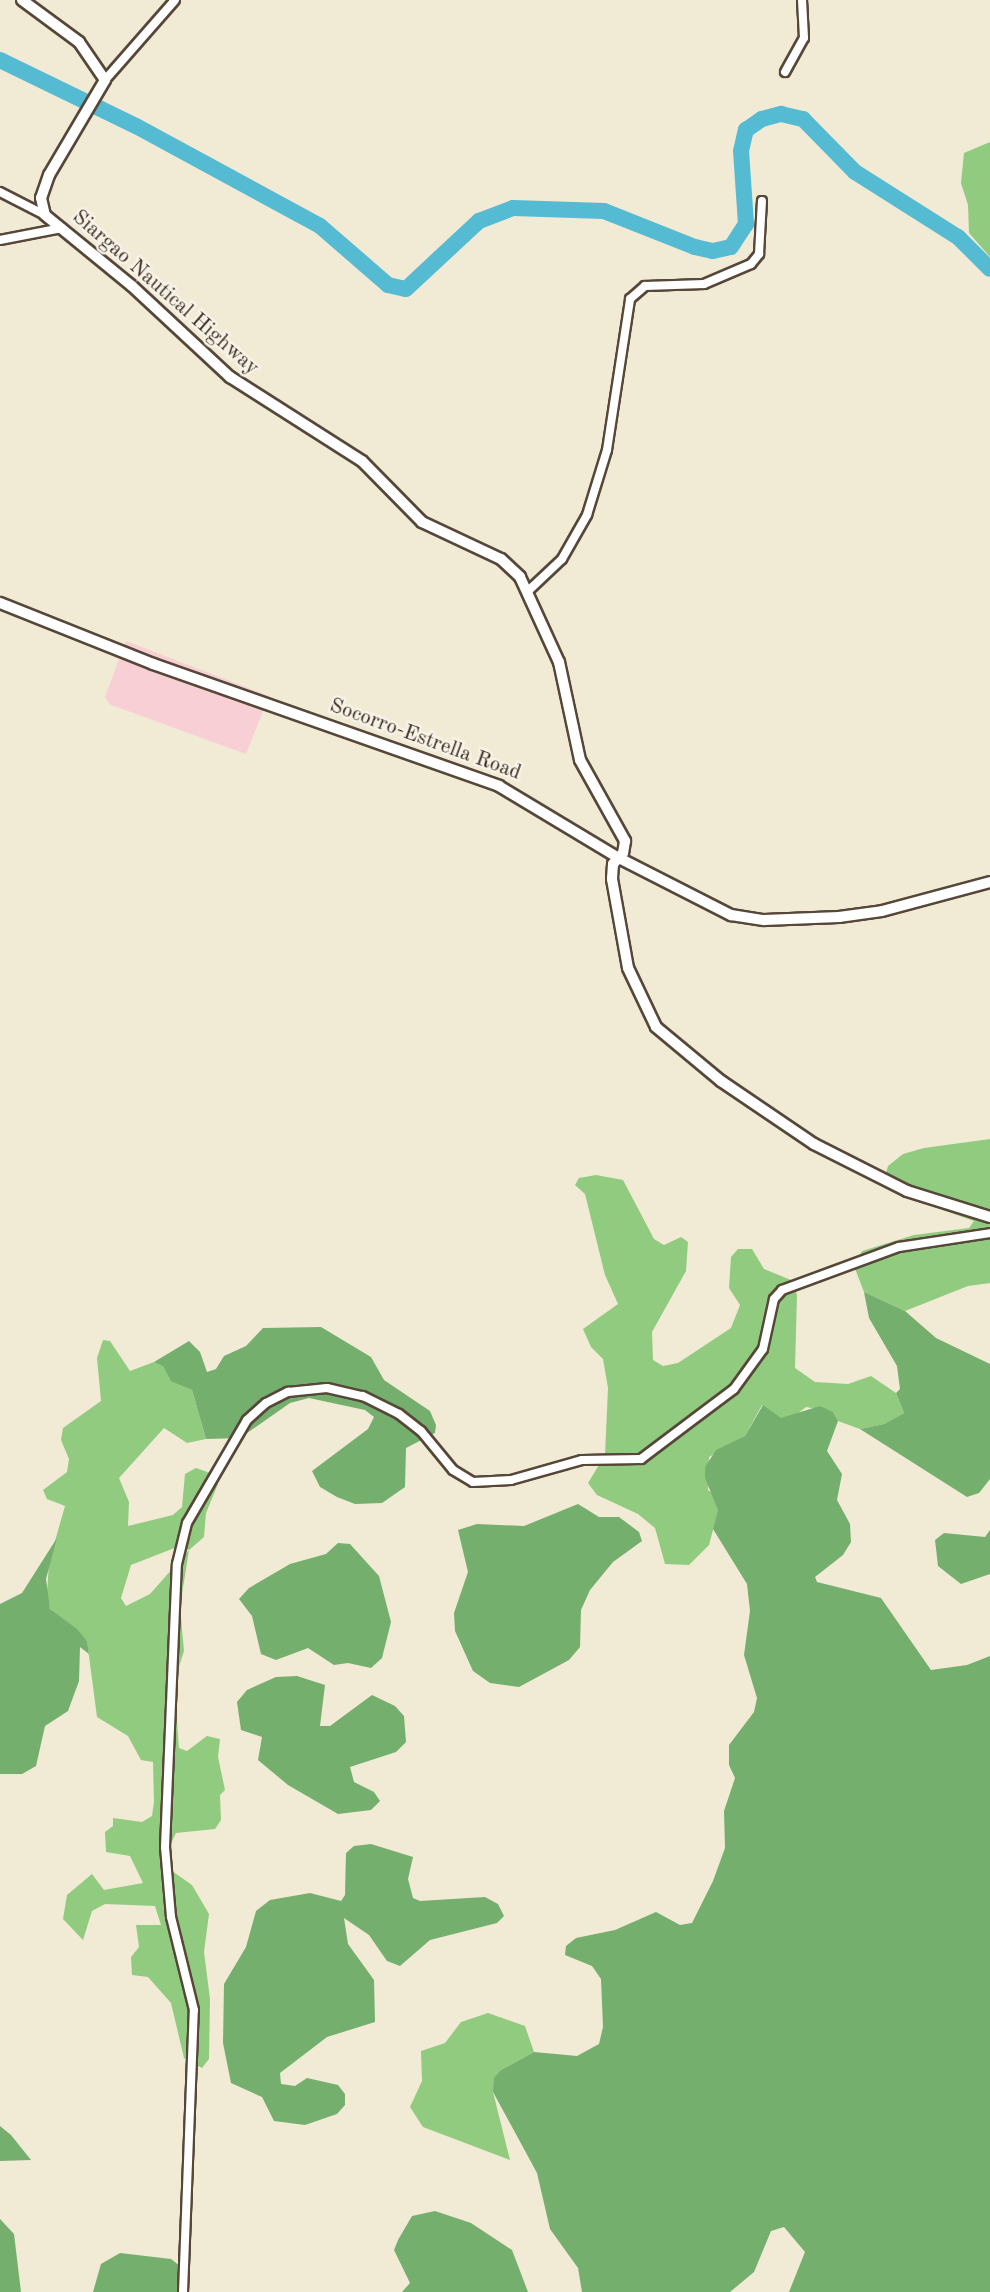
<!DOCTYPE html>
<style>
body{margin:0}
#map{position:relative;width:990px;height:2292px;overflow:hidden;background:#f1ead4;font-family:"Old Standard TT",serif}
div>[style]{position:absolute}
.built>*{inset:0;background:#f7cfd4}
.green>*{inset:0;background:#91cb7f}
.forest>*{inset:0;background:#74af6e}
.river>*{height:16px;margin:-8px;padding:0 8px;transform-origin:8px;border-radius:8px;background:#55bbd3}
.roads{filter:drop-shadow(2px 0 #564739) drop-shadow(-2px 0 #564739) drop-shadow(0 2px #564739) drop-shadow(0 -2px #564739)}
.minor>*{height:8px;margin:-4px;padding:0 4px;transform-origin:4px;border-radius:4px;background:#fff}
.tertiary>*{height:10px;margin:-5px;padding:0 5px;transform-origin:5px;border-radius:5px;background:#fff}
.secondary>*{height:10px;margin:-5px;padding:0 5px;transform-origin:5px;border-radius:5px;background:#fff}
span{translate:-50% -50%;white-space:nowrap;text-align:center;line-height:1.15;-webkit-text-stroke:5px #f7f3e8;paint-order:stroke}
.street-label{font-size:21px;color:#3b2a1e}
</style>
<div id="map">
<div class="built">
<i style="clip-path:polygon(126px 641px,269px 696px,246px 754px,109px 704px,105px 697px)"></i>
</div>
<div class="green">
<i style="clip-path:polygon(990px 142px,990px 257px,969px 233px,968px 205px,961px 183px,964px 153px)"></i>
<i style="clip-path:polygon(990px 1139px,990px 1283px,968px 1286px,905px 1311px,864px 1292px,854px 1266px,862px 1251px,914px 1235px,969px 1228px,974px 1221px,895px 1193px,883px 1184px,888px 1166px,903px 1154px,924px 1148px)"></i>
<i style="clip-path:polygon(596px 1175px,623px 1180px,654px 1239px,664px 1245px,681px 1237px,688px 1242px,686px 1271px,652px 1332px,653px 1360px,663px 1366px,678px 1363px,731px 1328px,740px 1305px,729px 1288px,731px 1257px,738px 1249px,752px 1249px,764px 1269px,791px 1280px,797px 1295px,795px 1368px,815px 1382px,848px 1384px,871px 1376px,896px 1393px,904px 1413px,884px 1424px,860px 1429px,838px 1421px,833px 1412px,806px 1407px,792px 1418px,780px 1418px,762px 1405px,745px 1436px,709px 1457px,708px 1490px,716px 1496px,718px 1511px,709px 1545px,689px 1565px,665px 1564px,655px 1528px,638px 1514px,597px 1495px,588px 1483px,605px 1455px,608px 1388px,603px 1359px,591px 1347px,583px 1329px,618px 1304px,605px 1275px,585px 1194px,575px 1185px,579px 1178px)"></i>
<i style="clip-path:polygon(evenodd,103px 1340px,110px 1341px,130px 1371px,154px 1362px,163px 1365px,171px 1380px,192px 1390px,206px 1439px,187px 1443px,164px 1428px,119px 1478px,129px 1502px,128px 1526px,173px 1515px,182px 1507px,185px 1474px,196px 1468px,213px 1474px,218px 1484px,206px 1513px,204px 1537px,189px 1550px,180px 1607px,184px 1651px,174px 1682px,179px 1748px,187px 1751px,207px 1736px,220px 1739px,218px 1757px,225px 1790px,220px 1795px,221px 1820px,215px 1829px,176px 1833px,171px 1843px,172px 1871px,192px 1885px,209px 1914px,204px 1952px,210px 1999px,209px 2059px,202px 2068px,184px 2058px,171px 2003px,148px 1977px,132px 1975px,131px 1957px,139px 1947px,136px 1925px,161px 1925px,155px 1906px,105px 1904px,92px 1911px,83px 1940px,63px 1919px,67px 1895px,92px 1874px,104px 1890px,143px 1883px,130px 1856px,106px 1852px,105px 1832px,113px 1826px,113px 1818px,142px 1822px,152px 1816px,154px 1802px,153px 1762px,141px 1760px,128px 1736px,97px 1717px,87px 1641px,50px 1609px,47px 1594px,49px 1562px,65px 1506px,47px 1499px,43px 1490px,67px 1472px,69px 1459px,61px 1440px,63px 1428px,101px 1401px,97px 1358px,103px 1340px,177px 1547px,189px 1550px,150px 1594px,126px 1606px,121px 1598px,131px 1565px,177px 1547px)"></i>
<i style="clip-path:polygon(488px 2013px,525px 2026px,534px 2052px,501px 2070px,493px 2092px,510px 2160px,423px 2127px,410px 2107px,422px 2081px,421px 2051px,445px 2043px,461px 2022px)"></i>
</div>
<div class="forest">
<i style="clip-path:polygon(864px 1292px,905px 1311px,936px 1338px,990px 1364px,990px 1479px,979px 1493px,967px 1497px,860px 1429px,884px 1424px,904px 1413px,896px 1393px,900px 1389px,897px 1366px,869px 1318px)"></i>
<i style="clip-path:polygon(321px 1327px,371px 1357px,384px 1380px,430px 1411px,436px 1425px,435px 1433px,406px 1448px,405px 1487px,382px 1503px,355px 1504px,337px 1497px,320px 1487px,312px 1471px,368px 1429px,374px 1417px,365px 1410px,309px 1398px,290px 1403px,240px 1438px,206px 1439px,192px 1390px,171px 1381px,163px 1366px,154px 1362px,189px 1341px,200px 1352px,207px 1372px,216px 1369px,224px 1356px,246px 1346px,263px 1328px)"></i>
<i style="clip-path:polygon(763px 1405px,781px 1418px,820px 1406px,833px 1412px,838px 1421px,827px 1451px,842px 1474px,837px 1500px,850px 1524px,851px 1542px,843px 1555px,815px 1577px,817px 1582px,881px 1598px,931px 1670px,967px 1665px,990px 1656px,990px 2292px,789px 2292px,805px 2252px,784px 2227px,771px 2231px,754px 2272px,730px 2292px,582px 2292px,578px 2268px,550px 2229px,537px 2173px,493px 2092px,494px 2078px,501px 2070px,534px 2052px,577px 2056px,599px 2044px,603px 2027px,601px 1979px,592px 1966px,565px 1955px,566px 1946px,576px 1938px,615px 1930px,656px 1912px,680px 1925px,692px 1923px,713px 1881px,725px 1848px,724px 1811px,735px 1778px,729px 1765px,729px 1745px,754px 1712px,757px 1698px,744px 1655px,750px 1611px,747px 1584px,713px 1529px,718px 1510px,705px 1478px,705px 1467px,716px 1450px,745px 1436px)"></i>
<i style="clip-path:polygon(578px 1504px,599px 1517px,619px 1517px,639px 1532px,642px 1541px,613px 1562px,590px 1590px,581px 1610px,580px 1647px,569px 1660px,519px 1687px,490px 1683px,473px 1671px,455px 1631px,454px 1613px,468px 1572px,458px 1530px,477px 1524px,524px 1526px)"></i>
<i style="clip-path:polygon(990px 1530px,990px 1574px,961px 1584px,938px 1566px,935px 1540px,944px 1533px,985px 1537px)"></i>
<i style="clip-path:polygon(57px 1538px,46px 1579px,50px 1609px,77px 1629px,87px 1641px,89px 1654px,80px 1647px,79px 1681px,68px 1711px,45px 1726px,36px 1766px,22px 1774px,0 1774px,0 1604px,22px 1593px)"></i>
<i style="clip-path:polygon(338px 1543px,350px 1544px,379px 1576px,391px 1622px,382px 1658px,371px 1668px,348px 1663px,334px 1665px,308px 1648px,276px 1660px,261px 1654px,252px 1616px,239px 1599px,249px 1588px,290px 1564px,326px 1554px)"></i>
<i style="clip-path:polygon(297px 1676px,325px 1685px,320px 1726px,330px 1726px,372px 1695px,395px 1706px,404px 1716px,406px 1742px,396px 1752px,350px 1767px,354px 1782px,374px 1792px,380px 1801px,371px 1810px,338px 1814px,288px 1785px,258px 1760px,262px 1737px,241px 1730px,237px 1702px,247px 1690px,276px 1677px)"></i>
<i style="clip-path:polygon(371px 1844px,413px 1857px,408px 1879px,413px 1898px,420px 1901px,485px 1897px,498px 1904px,504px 1916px,497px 1923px,430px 1940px,400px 1966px,387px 1961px,369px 1935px,344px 1918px,348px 1944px,374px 1980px,375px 2022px,327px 2037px,280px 2073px,281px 2084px,295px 2086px,307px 2078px,338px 2085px,345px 2094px,345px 2105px,337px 2114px,305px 2125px,274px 2121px,262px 2097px,231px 2083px,223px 2043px,224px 1984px,246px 1947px,256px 1911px,270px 1900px,310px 1893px,341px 1901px,345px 1895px,346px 1853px,354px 1846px)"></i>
<i style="clip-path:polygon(0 2126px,11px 2135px,31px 2160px,0 2161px)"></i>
<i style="clip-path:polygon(435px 2211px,471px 2223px,512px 2250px,528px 2292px,402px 2292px,410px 2283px,394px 2250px,398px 2240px,412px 2216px)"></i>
<i style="clip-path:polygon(0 2219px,14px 2234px,21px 2292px,0 2292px)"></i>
<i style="clip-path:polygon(120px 2253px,171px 2259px,180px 2266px,180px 2292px,93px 2292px,101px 2264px)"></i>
</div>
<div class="river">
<i style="left:0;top:60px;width:151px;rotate:25.9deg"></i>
<i style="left:136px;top:126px;width:209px;rotate:28.5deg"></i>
<i style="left:320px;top:226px;width:90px;rotate:40.9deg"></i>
<i style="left:388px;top:285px;width:18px;rotate:13deg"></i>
<i style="left:406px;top:289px;width:100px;rotate:-43deg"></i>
<i style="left:479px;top:221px;width:36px;rotate:-21deg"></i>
<i style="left:513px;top:208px;width:91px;rotate:1.9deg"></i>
<i style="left:604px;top:211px;width:98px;rotate:21.6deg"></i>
<i style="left:695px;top:247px;width:18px;rotate:13deg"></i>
<i style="left:713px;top:251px;width:18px;rotate:-13deg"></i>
<i style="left:731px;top:247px;width:27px;rotate:-57deg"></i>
<i style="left:746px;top:224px;width:73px;rotate:-93.9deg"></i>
<i style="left:741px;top:151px;width:22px;rotate:-77deg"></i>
<i style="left:746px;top:130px;width:19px;rotate:-35deg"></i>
<i style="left:762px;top:119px;width:20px;rotate:-15deg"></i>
<i style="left:781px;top:114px;width:23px;rotate:13deg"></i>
<i style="left:803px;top:119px;width:74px;rotate:45.5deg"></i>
<i style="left:855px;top:172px;width:122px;rotate:32.3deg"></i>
<i style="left:958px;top:237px;width:45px;rotate:45deg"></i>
</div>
<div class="roads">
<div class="minor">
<i style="left:785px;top:72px;width:39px;rotate:-61deg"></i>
<i style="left:804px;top:38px;width:38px;rotate:-93deg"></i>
<i style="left:105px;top:80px;width:106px;rotate:-48.8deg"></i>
<i style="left:0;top:192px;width:51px;rotate:27.1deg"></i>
<i style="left:0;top:240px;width:63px;rotate:-11deg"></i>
<i style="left:527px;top:592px;width:48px;rotate:-43.3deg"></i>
<i style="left:562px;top:559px;width:51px;rotate:-60.4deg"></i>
<i style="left:587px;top:515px;width:68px;rotate:-72.9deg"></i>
<i style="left:607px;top:450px;width:153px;rotate:-81.3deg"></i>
<i style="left:630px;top:299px;width:20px;rotate:-41deg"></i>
<i style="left:645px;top:286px;width:59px;rotate:-1.9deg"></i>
<i style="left:704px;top:284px;width:51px;rotate:-23.1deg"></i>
<i style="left:751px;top:264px;width:13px;rotate:-51deg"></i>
<i style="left:759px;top:254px;width:53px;rotate:-86.8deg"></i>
<i style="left:183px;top:2292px;width:282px;rotate:-87.8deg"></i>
<i style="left:194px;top:2010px;width:96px;rotate:-103.9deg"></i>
<i style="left:171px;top:1917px;width:70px;rotate:-94.9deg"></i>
<i style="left:165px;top:1847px;width:283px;rotate:-87.6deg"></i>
<i style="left:177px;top:1564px;width:42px;rotate:-76.3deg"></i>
<i style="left:187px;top:1523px;width:119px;rotate:-59.8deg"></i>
<i style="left:247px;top:1420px;width:25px;rotate:-42deg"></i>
<i style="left:266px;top:1403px;width:25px;rotate:-27deg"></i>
<i style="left:288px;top:1392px;width:39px;rotate:-6deg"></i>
<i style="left:327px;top:1388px;width:37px;rotate:13deg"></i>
<i style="left:363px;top:1396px;width:40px;rotate:26.6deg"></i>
<i style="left:399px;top:1414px;width:28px;rotate:38deg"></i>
<i style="left:421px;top:1431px;width:50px;rotate:50.6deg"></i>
<i style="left:453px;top:1470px;width:23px;rotate:31deg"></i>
<i style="left:473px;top:1482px;width:38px;rotate:-3deg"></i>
<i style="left:511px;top:1480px;width:74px;rotate:-15.7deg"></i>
<i style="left:582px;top:1460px;width:59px;rotate:-1deg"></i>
<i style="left:641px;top:1459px;width:116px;rotate:-37deg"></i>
<i style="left:734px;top:1389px;width:49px;rotate:-54.1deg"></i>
<i style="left:763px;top:1349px;width:51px;rotate:-77.6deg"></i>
<i style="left:774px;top:1299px;width:12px;rotate:-48deg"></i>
<i style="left:782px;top:1290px;width:125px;rotate:-20.2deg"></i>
<i style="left:899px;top:1247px;width:92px;rotate:-8.7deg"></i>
</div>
<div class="tertiary">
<i style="left:0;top:603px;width:165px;rotate:21.7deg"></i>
<i style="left:153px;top:664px;width:367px;rotate:19.4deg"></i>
<i style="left:499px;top:786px;width:140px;rotate:31deg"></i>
<i style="left:619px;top:858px;width:126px;rotate:27deg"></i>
<i style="left:731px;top:915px;width:33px;rotate:9deg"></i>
<i style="left:764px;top:920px;width:75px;rotate:-2.3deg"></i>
<i style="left:839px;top:917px;width:43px;rotate:-7.9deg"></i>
<i style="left:882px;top:911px;width:112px;rotate:-15deg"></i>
</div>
<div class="secondary">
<i style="left:22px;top:0;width:71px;rotate:36.4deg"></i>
<i style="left:79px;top:42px;width:46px;rotate:55.6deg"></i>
<i style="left:105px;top:80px;width:110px;rotate:120.5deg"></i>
<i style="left:49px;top:175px;width:24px;rotate:109deg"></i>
<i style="left:41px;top:198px;width:17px;rotate:77deg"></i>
<i style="left:45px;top:215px;width:112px;rotate:39.2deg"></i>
<i style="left:132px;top:286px;width:134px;rotate:42.9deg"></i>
<i style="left:230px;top:377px;width:156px;rotate:32.5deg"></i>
<i style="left:362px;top:461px;width:86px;rotate:45.5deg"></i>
<i style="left:422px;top:522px;width:87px;rotate:25.1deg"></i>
<i style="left:501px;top:559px;width:26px;rotate:43deg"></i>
<i style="left:520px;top:577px;width:94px;rotate:65.4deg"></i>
<i style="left:559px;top:662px;width:100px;rotate:77.9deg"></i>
<i style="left:580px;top:760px;width:93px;rotate:60.9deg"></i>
<i style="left:625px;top:841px;width:12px;rotate:99deg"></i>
<i style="left:623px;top:853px;width:15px;rotate:132deg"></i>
<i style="left:613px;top:864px;width:15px;rotate:94deg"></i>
<i style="left:612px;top:879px;width:90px;rotate:79.8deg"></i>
<i style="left:628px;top:968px;width:65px;rotate:64.6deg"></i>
<i style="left:656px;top:1027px;width:85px;rotate:39.7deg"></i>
<i style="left:721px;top:1081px;width:112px;rotate:34.1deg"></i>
<i style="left:814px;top:1144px;width:104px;rotate:26.8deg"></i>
<i style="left:907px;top:1191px;width:87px;rotate:17.4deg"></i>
</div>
</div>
<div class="street-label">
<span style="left:165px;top:293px;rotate:41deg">Siargao Nautical Highway</span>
<span style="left:425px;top:740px;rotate:20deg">Socorro-Estrella Road</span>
</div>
</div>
